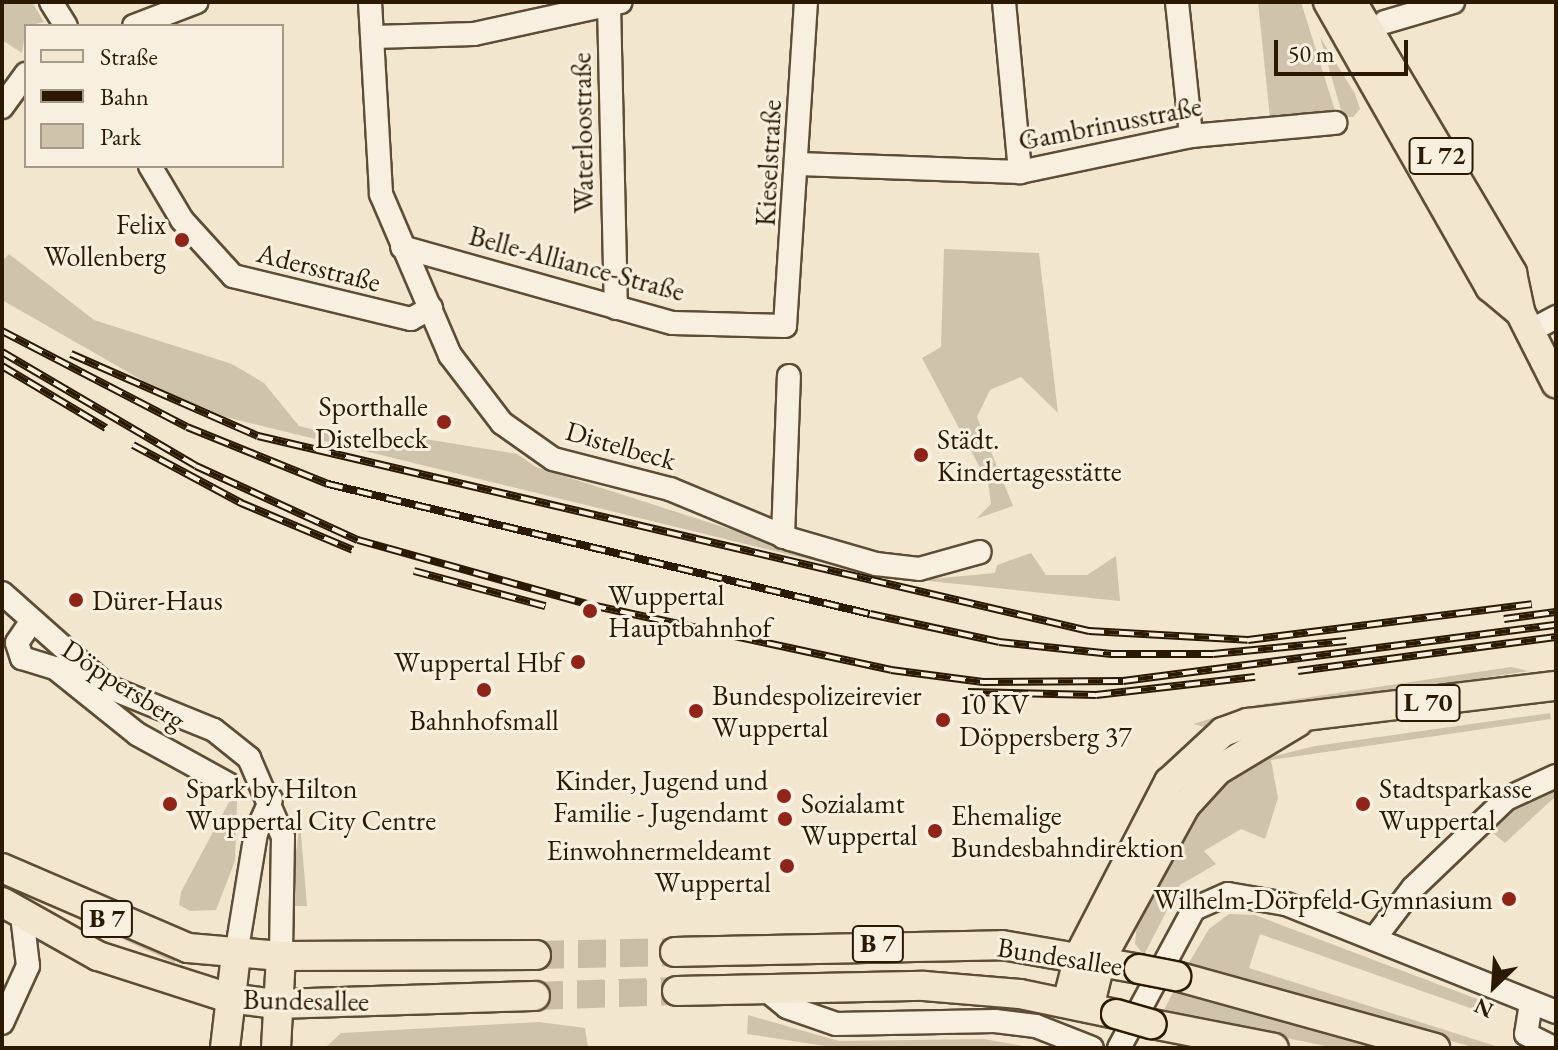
<!DOCTYPE html>
<meta charset="utf-8">
<style>
body{margin:0}
#map{position:relative;width:1558px;height:1050px;overflow:hidden;background:#f2e6ce;font-family:"EB Garamond",serif}
div>[style]{position:absolute}
.green>*{inset:0;background:#d0c3ab}
.major-tunnel>*{height:28px;margin-top:-14px;transform-origin:0;background:repeating-linear-gradient(90deg,#cabda5 0 28px,transparent 0 42px)}
.roads{filter:drop-shadow(2px 0 #5d4d34) drop-shadow(-2px 0 #5d4d34) drop-shadow(0 2px #5d4d34) drop-shadow(0 -2px #5d4d34)}
.minor>*{height:22px;margin:-11px;padding:0 11px;transform-origin:11px;border-radius:11px;background:#f7efdf}
.major>*{height:28px;margin:-14px;padding:0 14px;transform-origin:14px;border-radius:14px;background:#f2e6ce}
.rail>*{height:8px;margin-top:-4px;transform-origin:0;background:repeating-linear-gradient(90deg,#f7efdf 0 15px,#2b1a01 0 30px);box-sizing:border-box;border-block:2px solid #2b1a01}
.bridges{filter:drop-shadow(2px 0 #2b1a01) drop-shadow(-2px 0 #2b1a01) drop-shadow(0 2px #2b1a01) drop-shadow(0 -2px #2b1a01)}
.major-bridge>*{height:28px;margin:-14px;padding:0 14px;transform-origin:14px;border-radius:14px;background:#f2e6ce}
.dots>*{width:22px;height:22px;translate:-50% -50%;box-sizing:border-box;border:4px solid #f7efdf;border-radius:50%}
span{translate:-50% -50%;white-space:nowrap;text-align:center;line-height:1.15;-webkit-text-stroke:6px #f7efdf;paint-order:stroke}
.shield-label span{padding:2px 6px;background:#f7efdf;border:2px solid;border-radius:6px;-webkit-text-stroke-width:0}
.shield-label{font-size:26px;color:#2b1a01;font-weight:700}
.street-label{font-size:28px;color:#2b1a01}
.poi-label{font-size:28px;color:#2b1a01}
.right{translate:-100% -50%;text-align:right}
.left{translate:0 -50%;text-align:left}
.frame{position:absolute;inset:0;border:4px solid #2b1a01;pointer-events:none}
.legend{position:absolute;left:24px;top:24px;width:260px;height:144px;box-sizing:border-box;background:#f7efdf;border:2px solid #a59a86;margin:0;padding:10px 14px;list-style:none;font-size:24px;color:#2b1a01}
.legend li{display:flex;align-items:center;gap:16px;height:40px}
.legend b{width:40px;border:2px solid #a59a86}
.north{position:absolute;left:1454px;top:946px;width:80px;height:80px;-webkit-text-stroke:6px #f7efdf;paint-order:stroke;rotate:205deg;font-size:22px;font-weight:700;line-height:32px;text-align:center;color:#2b1a01}
.north::after{content:'';display:block;margin:auto;width:28px;height:36px;background:#2b1a01;clip-path:polygon(50% 0,100% 100%,50% 72%,0 100%)}
.scale{position:absolute;left:1274px;top:40px;width:134px;height:36px;box-sizing:border-box;border:4px solid #2b1a01;border-top:0;padding-left:10px;font-size:24px;line-height:28px;white-space:nowrap;color:#2b1a01;-webkit-text-stroke:6px #f7efdf;paint-order:stroke}
</style>
<div id="map">
<div class="green">
<i style="clip-path:polygon(2px 2px,32px 2px,44px 22px,26px 26px,22px 53px,2px 40px)"></i>
<i style="clip-path:polygon(1258px 2px,1301px 2px,1337px 117px,1270px 118px)"></i>
<i style="clip-path:polygon(1320px 37px,1355px 94px,1360px 109px,1353px 117px,1343px 117px)"></i>
<i style="clip-path:polygon(944px 249px,1039px 253px,1058px 413px,1021px 377px,990px 390px,977px 417px,1013px 506px,976px 519px,991px 504px,988px 483px,922px 358px,941px 347px)"></i>
<i style="clip-path:polygon(9px 254px,94px 320px,232px 364px,264px 383px,299px 426px,387px 448px,394px 434px,517px 454px,536px 467px,873px 575px,225px 417px,147px 383px,2px 300px,2px 261px)"></i>
<i style="clip-path:polygon(1031px 553px,1046px 575px,1087px 575px,1116px 556px,1120px 601px,919px 580px,995px 573px,997px 565px)"></i>
<i style="clip-path:polygon(1511px 667px,1529px 671px,1275px 709px,1208px 728px,1193px 724px,1256px 705px)"></i>
<i style="clip-path:polygon(1550px 713px,1551px 719px,1271px 760px,1278px 798px,1265px 839px,1241px 829px,1204px 851px,1216px 864px,1180px 885px,1144px 955px,1135px 944px,1138px 913px,1182px 830px,1241px 770px,1270px 757px,1315px 746px)"></i>
<i style="clip-path:polygon(1556px 782px,1556px 796px,1505px 843px,1486px 827px,1507px 804px)"></i>
<i style="clip-path:polygon(237px 800px,235px 861px,216px 910px,190px 911px,179px 905px,181px 892px,229px 802px)"></i>
<i style="clip-path:polygon(300px 822px,307px 906px,294px 906px,294px 867px)"></i>
<i style="clip-path:polygon(2px 877px,175px 954px,175px 963px,2px 884px)"></i>
<i style="clip-path:polygon(1229px 914px,1255px 915px,1493px 1005px,1487px 1014px,1260px 934px,1249px 968px,1502px 1048px,1476px 1048px,1187px 966px,1209px 929px)"></i>
<i style="clip-path:polygon(1174px 990px,1394px 1048px,1335px 1048px,1163px 1012px)"></i>
<i style="clip-path:polygon(748px 1015px,839px 1041px,984px 1039px,1035px 1048px,838px 1048px,747px 1034px)"></i>
<i style="clip-path:polygon(539px 1022px,585px 1028px,588px 1048px,325px 1048px,341px 1033px)"></i>
</div>
<div class="major-tunnel">
<i style="left:536px;top:955px;width:139px;rotate:-1.2deg"></i>
<i style="left:535px;top:996px;width:142px;rotate:-2deg"></i>
</div>
<div class="roads">
<div class="minor">
<i style="left:51px;top:2px;width:28px;rotate:58deg"></i>
<i style="left:370px;top:2px;width:192px;rotate:86.7deg"></i>
<i style="left:381px;top:194px;width:175px;rotate:66.8deg"></i>
<i style="left:450px;top:355px;width:86px;rotate:52.6deg"></i>
<i style="left:502px;top:423px;width:62px;rotate:35.2deg"></i>
<i style="left:553px;top:459px;width:121px;rotate:14.4deg"></i>
<i style="left:670px;top:489px;width:130px;rotate:22.6deg"></i>
<i style="left:790px;top:539px;width:90px;rotate:16.2deg"></i>
<i style="left:876px;top:564px;width:43px;rotate:6.6deg"></i>
<i style="left:919px;top:569px;width:63px;rotate:-15.6deg"></i>
<i style="left:1004px;top:2px;width:171px;rotate:84.6deg"></i>
<i style="left:1177px;top:2px;width:135px;rotate:84deg"></i>
<i style="left:609px;top:4px;width:304px;rotate:88.7deg"></i>
<i style="left:1385px;top:22px;width:71px;rotate:-16.4deg"></i>
<i style="left:134px;top:26px;width:67px;rotate:-20.9deg"></i>
<i style="left:374px;top:37px;width:100px;rotate:-1.7deg"></i>
<i style="left:474px;top:34px;width:150px;rotate:-12.3deg"></i>
<i style="left:2px;top:107px;width:41px;rotate:-54deg"></i>
<i style="left:799px;top:164px;width:221px;rotate:2.1deg"></i>
<i style="left:1020px;top:172px;width:175px;rotate:-11.9deg"></i>
<i style="left:1191px;top:136px;width:145px;rotate:-5.2deg"></i>
<i style="left:150px;top:166px;width:63px;rotate:59.3deg"></i>
<i style="left:182px;top:220px;width:76px;rotate:47.7deg"></i>
<i style="left:233px;top:276px;width:183px;rotate:13.6deg"></i>
<i style="left:411px;top:319px;width:23px;rotate:-29deg"></i>
<i style="left:402px;top:247px;width:281px;rotate:15.7deg"></i>
<i style="left:673px;top:323px;width:112px;rotate:1.5deg"></i>
<i style="left:785px;top:326px;width:325px;rotate:-86.3deg"></i>
<i style="left:1530px;top:331px;width:30px;rotate:-28deg"></i>
<i style="left:783px;top:537px;width:161px;rotate:-87.9deg"></i>
<i style="left:2px;top:593px;width:142px;rotate:41.6deg"></i>
<i style="left:108px;top:687px;width:114px;rotate:22.1deg"></i>
<i style="left:214px;top:730px;width:45px;rotate:38.7deg"></i>
<i style="left:249px;top:758px;width:86px;rotate:66.7deg"></i>
<i style="left:283px;top:837px;width:119px;rotate:91deg"></i>
<i style="left:31px;top:622px;width:25px;rotate:124deg"></i>
<i style="left:17px;top:643px;width:16px;rotate:72deg"></i>
<i style="left:22px;top:658px;width:34px;rotate:17deg"></i>
<i style="left:55px;top:668px;width:105px;rotate:38.8deg"></i>
<i style="left:137px;top:734px;width:104px;rotate:28.8deg"></i>
<i style="left:1374px;top:939px;width:64px;rotate:-52.6deg"></i>
<i style="left:1413px;top:888px;width:129px;rotate:-43.7deg"></i>
<i style="left:1506px;top:799px;width:55px;rotate:-24.7deg"></i>
<i style="left:236px;top:955px;width:124px;rotate:-80.7deg"></i>
<i style="left:256px;top:833px;width:37px;rotate:-66deg"></i>
<i style="left:765px;top:989px;width:28px;rotate:39deg"></i>
<i style="left:787px;top:1007px;width:52px;rotate:19.1deg"></i>
<i style="left:836px;top:1024px;width:159px;rotate:-1.1deg"></i>
<i style="left:995px;top:1021px;width:41px;rotate:7deg"></i>
<i style="left:1036px;top:1026px;width:60px;rotate:21.4deg"></i>
<i style="left:1531px;top:1003px;width:31px;rotate:99deg"></i>
<i style="left:1526px;top:1034px;width:30px;rotate:27deg"></i>
<i style="left:2px;top:1023px;width:63px;rotate:-65.5deg"></i>
<i style="left:28px;top:966px;width:51px;rotate:-96.7deg"></i>
<i style="left:1119px;top:1048px;width:158px;rotate:-61.7deg"></i>
<i style="left:1194px;top:909px;width:37px;rotate:-24deg"></i>
<i style="left:1228px;top:894px;width:59px;rotate:9.8deg"></i>
<i style="left:1286px;top:904px;width:291px;rotate:21.8deg"></i>
</div>
<div class="major">
<i style="left:1328px;top:2px;width:328px;rotate:60.4deg"></i>
<i style="left:1490px;top:287px;width:39px;rotate:40deg"></i>
<i style="left:1352px;top:2px;width:315px;rotate:59.4deg"></i>
<i style="left:1512px;top:273px;width:40px;rotate:78deg"></i>
<i style="left:1520px;top:312px;width:80px;rotate:63.1deg"></i>
<i style="left:2px;top:868px;width:202px;rotate:23.3deg"></i>
<i style="left:188px;top:948px;width:93px;rotate:4.9deg"></i>
<i style="left:281px;top:956px;width:255px;rotate:-0.2deg"></i>
<i style="left:2px;top:902px;width:110px;rotate:29.4deg"></i>
<i style="left:98px;top:956px;width:138px;rotate:17.8deg"></i>
<i style="left:229px;top:998px;width:46px;rotate:7.4deg"></i>
<i style="left:275px;top:1004px;width:260px;rotate:-1.8deg"></i>
<i style="left:675px;top:952px;width:327px;rotate:-1.2deg"></i>
<i style="left:1002px;top:945px;width:139px;rotate:9.9deg"></i>
<i style="left:1176px;top:976px;width:269px;rotate:15.5deg"></i>
<i style="left:677px;top:991px;width:247px;rotate:-1.2deg"></i>
<i style="left:924px;top:986px;width:96px;rotate:4.8deg"></i>
<i style="left:1020px;top:994px;width:98px;rotate:11.8deg"></i>
<i style="left:1067px;top:1003px;width:49px;rotate:-75.7deg"></i>
<i style="left:1079px;top:956px;width:196px;rotate:-62.7deg"></i>
<i style="left:1169px;top:782px;width:74px;rotate:-42.8deg"></i>
<i style="left:1223px;top:732px;width:27px;rotate:-20deg"></i>
<i style="left:1248px;top:723px;width:310px;rotate:-6.9deg"></i>
<i style="left:1089px;top:1008px;width:50px;rotate:-76.2deg"></i>
<i style="left:1101px;top:959px;width:175px;rotate:-61.2deg"></i>
<i style="left:1185px;top:806px;width:49px;rotate:-47.5deg"></i>
<i style="left:1218px;top:770px;width:93px;rotate:-31deg"></i>
<i style="left:1152px;top:1024px;width:124px;rotate:11.1deg"></i>
<i style="left:225px;top:1048px;width:94px;rotate:-83.3deg"></i>
<i style="left:276px;top:1048px;width:92px;rotate:-86.9deg"></i>
</div>
</div>
<div class="rail">
<i style="left:2px;top:331px;width:208px;rotate:27.4deg"></i>
<i style="left:187px;top:427px;width:152px;rotate:22deg"></i>
<i style="left:328px;top:484px;width:557px;rotate:13.49deg"></i>
<i style="left:870px;top:614px;width:132px;rotate:12.2deg"></i>
<i style="left:999px;top:642px;width:113px;rotate:6.1deg"></i>
<i style="left:1111px;top:654px;width:102px"></i>
<i style="left:1213px;top:654px;width:134px;rotate:-5.6deg"></i>
<i style="left:2px;top:352px;width:225px;rotate:30.4deg"></i>
<i style="left:196px;top:466px;width:178px;rotate:24.6deg"></i>
<i style="left:358px;top:540px;width:242px;rotate:15.6deg"></i>
<i style="left:591px;top:605px;width:307px;rotate:12.2deg"></i>
<i style="left:891px;top:670px;width:93px;rotate:7.4deg"></i>
<i style="left:983px;top:682px;width:140px;rotate:-0.4deg"></i>
<i style="left:1123px;top:681px;width:437px;rotate:-7.4deg"></i>
<i style="left:71px;top:354px;width:204px;rotate:23.7deg"></i>
<i style="left:258px;top:436px;width:854px;rotate:13.21deg"></i>
<i style="left:1089px;top:631px;width:159px;rotate:3.2deg"></i>
<i style="left:1248px;top:640px;width:286px;rotate:-7.2deg"></i>
<i style="left:2px;top:366px;width:121px;rotate:30.8deg"></i>
<i style="left:133px;top:445px;width:123px;rotate:28.2deg"></i>
<i style="left:241px;top:503px;width:121px;rotate:22.8deg"></i>
<i style="left:414px;top:571px;width:136px;rotate:15deg"></i>
<i style="left:1504px;top:619px;width:52px;rotate:-7.7deg"></i>
<i style="left:1298px;top:671px;width:260px;rotate:-7.5deg"></i>
<i style="left:968px;top:692px;width:128px;rotate:1.3deg"></i>
<i style="left:1096px;top:695px;width:160px;rotate:-6.5deg"></i>
</div>
<div class="bridges">
<div class="major-bridge">
<i style="left:1139px;top:969px;width:38px;rotate:11deg"></i>
<i style="left:1116px;top:1014px;width:37px;rotate:16deg"></i>
</div>
</div>
<div class="dots">
<i style="left:182px;top:240px;background:#8f2418"></i>
<i style="left:444px;top:422px;background:#8f2418"></i>
<i style="left:921px;top:455px;background:#8f2418"></i>
<i style="left:76px;top:600px;background:#8f2418"></i>
<i style="left:590px;top:611px;background:#8f2418"></i>
<i style="left:578px;top:662px;background:#8f2418"></i>
<i style="left:484px;top:690px;background:#8f2418"></i>
<i style="left:696px;top:711px;background:#8f2418"></i>
<i style="left:943px;top:720px;background:#8f2418"></i>
<i style="left:784px;top:796px;background:#8f2418"></i>
<i style="left:170px;top:804px;background:#8f2418"></i>
<i style="left:1363px;top:804px;background:#8f2418"></i>
<i style="left:785px;top:819px;background:#8f2418"></i>
<i style="left:935px;top:831px;background:#8f2418"></i>
<i style="left:787px;top:866px;background:#8f2418"></i>
<i style="left:1509px;top:899px;background:#8f2418"></i>
</div>
<div class="shield-label">
<span style="left:1441px;top:156px">L 72</span>
<span style="left:1428px;top:703px">L 70</span>
<span style="left:107px;top:919px">B 7</span>
<span style="left:878px;top:944px">B 7</span>
</div>
<div class="street-label">
<span style="left:1110px;top:123px;rotate:-11deg">Gambrinusstraße</span>
<span style="left:582px;top:133px;rotate:-91deg">Waterloostraße</span>
<span style="left:768px;top:163px;rotate:-87deg">Kieselstraße</span>
<span style="left:577px;top:263px;rotate:15deg">Belle-Alliance-Straße</span>
<span style="left:319px;top:267px;rotate:14deg">Adersstraße</span>
<span style="left:621px;top:445px;rotate:16deg">Distelbeck</span>
<span style="left:124px;top:684px;rotate:33deg">Döppersberg</span>
<span style="left:1060px;top:956px;rotate:9deg">Bundesallee</span>
<span style="left:306px;top:1000px;rotate:1deg">Bundesallee</span>
</div>
<div class="poi-label">
<span class="right" style="left:166px;top:240px">Felix<br>Wollenberg</span>
<span class="right" style="left:428px;top:422px">Sporthalle<br>Distelbeck</span>
<span class="left" style="left:937px;top:455px">Städt.<br>Kindertagesstätte</span>
<span class="left" style="left:608px;top:611px">Wuppertal<br>Hauptbahnhof</span>
<span class="left" style="left:92px;top:600px">Dürer-Haus</span>
<span class="right" style="left:562px;top:662px">Wuppertal Hbf</span>
<span class="left" style="left:712px;top:711px">Bundespolizeirevier<br>Wuppertal</span>
<span class="left" style="left:959px;top:720px">10 KV<br>Döppersberg 37</span>
<span style="left:484px;top:720px">Bahnhofsmall</span>
<span class="right" style="left:768px;top:796px">Kinder, Jugend und<br>Familie - Jugendamt</span>
<span class="left" style="left:186px;top:804px">Spark by Hilton<br>Wuppertal City Centre</span>
<span class="left" style="left:1379px;top:804px">Stadtsparkasse<br>Wuppertal</span>
<span class="left" style="left:801px;top:819px">Sozialamt<br>Wuppertal</span>
<span class="left" style="left:951px;top:831px">Ehemalige<br>Bundesbahndirektion</span>
<span class="right" style="left:771px;top:866px">Einwohnermeldeamt<br>Wuppertal</span>
<span class="right" style="left:1493px;top:899px">Wilhelm-Dörpfeld-Gymnasium</span>
</div>
<div class="frame"></div>
<ul class="legend">
<li><b style="height:10px;background:#f2e6ce"></b>Straße</li>
<li><b style="height:10px;background:#2b1a01"></b>Bahn</li>
<li><b style="height:22px;background:#d0c3ab"></b>Park</li>
</ul>
<div class="north">N</div>
<div class="scale">50 m</div>
</div>
